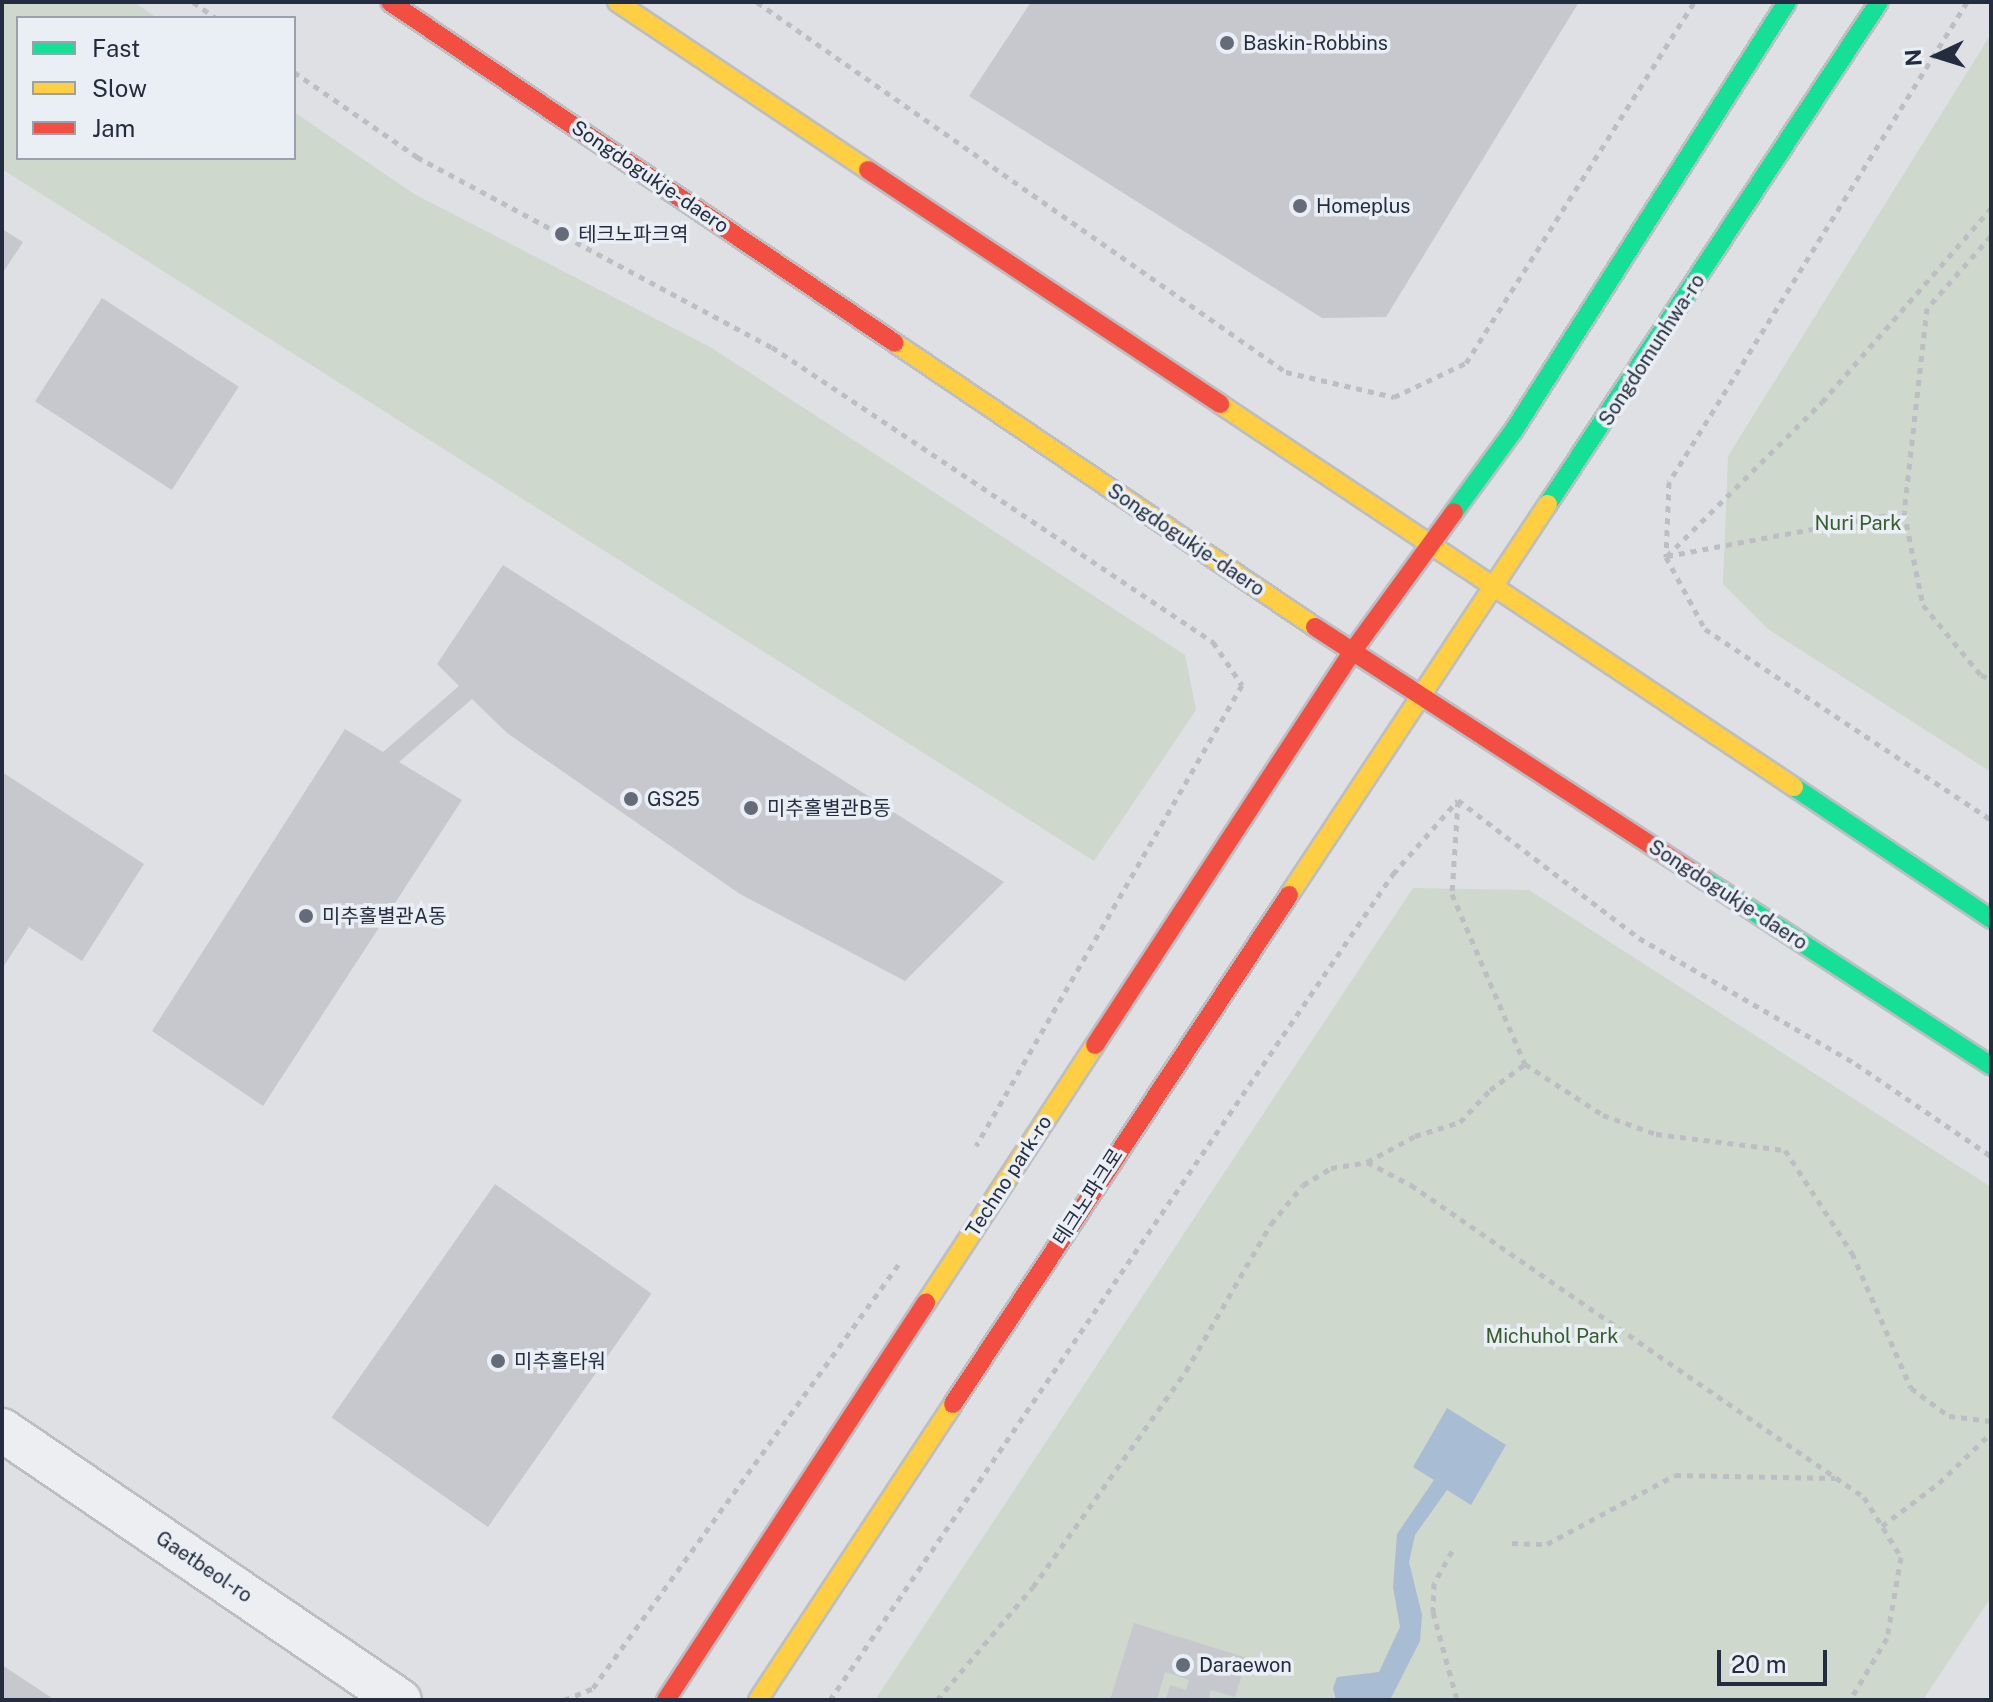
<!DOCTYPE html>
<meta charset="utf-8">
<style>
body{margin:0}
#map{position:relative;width:1993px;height:1702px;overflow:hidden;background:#dee0e4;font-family:"Public Sans","Noto Sans KR",sans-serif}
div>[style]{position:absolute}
.green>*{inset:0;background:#ced8cd}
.water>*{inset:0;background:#a8bcd3}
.building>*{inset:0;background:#c6c8cd;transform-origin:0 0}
.path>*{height:5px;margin-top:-2.5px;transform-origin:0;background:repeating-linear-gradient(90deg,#bdbec4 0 6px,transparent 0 12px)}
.roads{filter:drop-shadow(2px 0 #bcbec2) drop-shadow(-2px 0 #bcbec2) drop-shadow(0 2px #bcbec2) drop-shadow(0 -2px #bcbec2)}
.street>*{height:42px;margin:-21px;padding:0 21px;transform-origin:21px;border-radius:21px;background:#edeef1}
.fast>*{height:18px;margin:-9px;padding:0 9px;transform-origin:9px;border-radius:9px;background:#16e098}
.slow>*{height:18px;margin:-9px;padding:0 9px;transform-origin:9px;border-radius:9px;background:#ffcf43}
.jam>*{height:18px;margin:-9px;padding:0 9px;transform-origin:9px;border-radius:9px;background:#f24e42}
.dots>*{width:22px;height:22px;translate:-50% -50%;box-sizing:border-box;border:4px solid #eaeef5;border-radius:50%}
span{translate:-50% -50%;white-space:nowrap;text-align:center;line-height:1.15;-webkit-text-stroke:7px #eaeef5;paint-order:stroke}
.poi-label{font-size:20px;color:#242d3f}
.left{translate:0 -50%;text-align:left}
.street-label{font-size:20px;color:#242d3f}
.park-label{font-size:20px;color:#375c2f}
.frame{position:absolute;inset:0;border:4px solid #242d3f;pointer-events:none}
.legend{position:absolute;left:16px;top:16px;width:280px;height:144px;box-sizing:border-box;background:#eaeef5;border:2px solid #9ba1ac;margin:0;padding:10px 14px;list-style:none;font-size:24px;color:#242d3f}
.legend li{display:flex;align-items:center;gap:16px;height:40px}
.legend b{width:40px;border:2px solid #9ba1ac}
.north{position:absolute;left:1897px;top:16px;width:80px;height:80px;-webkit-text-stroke:6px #eaeef5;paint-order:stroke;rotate:266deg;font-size:22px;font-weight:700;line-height:32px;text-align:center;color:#242d3f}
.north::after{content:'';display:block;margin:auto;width:28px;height:36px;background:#242d3f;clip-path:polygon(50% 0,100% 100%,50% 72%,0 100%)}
.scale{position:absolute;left:1717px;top:1650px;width:110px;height:36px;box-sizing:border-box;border:4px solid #242d3f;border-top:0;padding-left:10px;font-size:24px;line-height:28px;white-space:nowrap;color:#242d3f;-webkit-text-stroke:6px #eaeef5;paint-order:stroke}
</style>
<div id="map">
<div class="green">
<i style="clip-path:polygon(2px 2px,134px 2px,157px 18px,18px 18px,18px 158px,294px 158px,294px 112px,414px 194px,710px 347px,1185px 655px,1196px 710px,1094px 861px,2px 169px)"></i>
<i style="clip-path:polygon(1991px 34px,1991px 772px,1768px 629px,1723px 584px,1728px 456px)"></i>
<i style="clip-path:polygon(1413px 888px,1529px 890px,1991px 1187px,1991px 1597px,1923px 1700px,875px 1700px)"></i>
</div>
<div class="water">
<i style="clip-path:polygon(1447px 1408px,1506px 1445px,1471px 1505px,1447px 1490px,1415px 1535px,1409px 1562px,1422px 1615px,1420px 1641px,1390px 1700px,1336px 1700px,1333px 1688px,1337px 1677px,1379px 1672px,1400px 1627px,1393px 1587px,1397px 1534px,1434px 1480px,1413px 1467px)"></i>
</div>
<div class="building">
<i style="clip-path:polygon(1031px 2px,1579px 2px,1386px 317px,1322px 318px,969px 96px)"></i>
<i style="clip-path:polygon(2px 229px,23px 242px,2px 274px)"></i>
<i style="left:102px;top:298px;width:163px;height:123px;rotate:33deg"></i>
<i style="clip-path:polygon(503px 565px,1004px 882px,905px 981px,740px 894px,507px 733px,472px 699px,399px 762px,462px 800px,263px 1106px,152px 1031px,345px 729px,383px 752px,459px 686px,437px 664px)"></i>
<i style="clip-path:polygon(2px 772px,144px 864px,82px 961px,29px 927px,2px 969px)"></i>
<i style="left:495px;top:1184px;width:191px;height:285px;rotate:35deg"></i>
<i style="clip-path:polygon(1134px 1623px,1247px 1658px,1235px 1697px,1211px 1690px,1208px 1700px,1166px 1700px,1170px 1685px,1186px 1690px,1189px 1680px,1165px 1672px,1157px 1700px,1110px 1700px)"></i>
<i style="clip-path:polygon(2px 1665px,55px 1700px,2px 1700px)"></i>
</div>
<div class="path">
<i style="left:193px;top:2px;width:28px;rotate:35deg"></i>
<i style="left:757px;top:2px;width:646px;rotate:34.97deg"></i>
<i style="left:1286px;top:372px;width:111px;rotate:13deg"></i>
<i style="left:1394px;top:397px;width:80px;rotate:-25.3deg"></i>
<i style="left:1466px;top:363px;width:427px;rotate:-57.7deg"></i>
<i style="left:1967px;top:2px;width:565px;rotate:121.83deg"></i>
<i style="left:1669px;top:482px;width:75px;rotate:92.3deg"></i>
<i style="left:1666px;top:557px;width:82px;rotate:61.6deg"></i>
<i style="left:1705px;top:629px;width:344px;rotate:33.7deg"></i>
<i style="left:294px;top:72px;width:150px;rotate:34.6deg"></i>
<i style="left:417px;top:157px;width:403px;rotate:28.2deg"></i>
<i style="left:772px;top:347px;width:531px;rotate:33.78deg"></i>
<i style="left:1213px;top:642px;width:52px;rotate:56deg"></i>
<i style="left:1242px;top:685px;width:532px;rotate:119.99deg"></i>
<i style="left:1991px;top:236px;width:96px;rotate:131.6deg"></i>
<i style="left:1927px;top:308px;width:205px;rotate:96.4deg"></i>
<i style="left:1904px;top:512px;width:95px;rotate:78.5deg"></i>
<i style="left:1923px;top:605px;width:91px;rotate:50.4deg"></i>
<i style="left:1981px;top:675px;width:11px;rotate:22deg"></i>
<i style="left:1667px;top:556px;width:218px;rotate:-44.8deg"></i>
<i style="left:1822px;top:402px;width:257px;rotate:-48.9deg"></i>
<i style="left:1667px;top:556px;width:241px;rotate:-10.5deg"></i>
<i style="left:1458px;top:800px;width:228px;rotate:37.3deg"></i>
<i style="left:1639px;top:938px;width:251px;rotate:30.1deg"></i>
<i style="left:1856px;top:1064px;width:163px;rotate:34.3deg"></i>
<i style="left:1458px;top:801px;width:93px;rotate:93.7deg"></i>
<i style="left:1452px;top:894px;width:185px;rotate:66.8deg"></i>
<i style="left:1367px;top:1162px;width:55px;rotate:-28.4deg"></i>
<i style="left:1415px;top:1136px;width:47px;rotate:-17.3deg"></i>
<i style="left:1460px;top:1122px;width:44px;rotate:-46.8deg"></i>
<i style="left:1490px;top:1090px;width:44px;rotate:-36.6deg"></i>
<i style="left:1525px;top:1064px;width:93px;rotate:33.2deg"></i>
<i style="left:1603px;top:1115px;width:56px;rotate:19.7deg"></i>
<i style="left:1656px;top:1134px;width:130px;rotate:7.1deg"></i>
<i style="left:1785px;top:1150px;width:123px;rotate:57deg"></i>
<i style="left:1852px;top:1253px;width:147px;rotate:66.4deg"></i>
<i style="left:1911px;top:1388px;width:47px;rotate:36.4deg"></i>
<i style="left:1949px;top:1416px;width:42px;rotate:6.8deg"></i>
<i style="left:1882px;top:1526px;width:71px;rotate:-37deg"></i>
<i style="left:1939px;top:1483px;width:72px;rotate:-43.9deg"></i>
<i style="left:1512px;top:1543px;width:35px;rotate:2deg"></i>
<i style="left:1547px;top:1544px;width:145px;rotate:-28.3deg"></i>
<i style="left:1675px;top:1475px;width:160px;rotate:1.1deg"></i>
<i style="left:1452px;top:1551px;width:37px;rotate:119deg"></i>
<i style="left:1434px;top:1583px;width:29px;rotate:92deg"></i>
<i style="left:1433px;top:1612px;width:91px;rotate:74.7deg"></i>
<i style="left:564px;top:1700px;width:31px;rotate:-22deg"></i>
<i style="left:593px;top:1688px;width:526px;rotate:-54.2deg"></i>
<i style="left:830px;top:1700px;width:1000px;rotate:-55.72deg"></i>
<i style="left:1393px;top:874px;width:98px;rotate:-48.7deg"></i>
<i style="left:937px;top:1700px;width:148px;rotate:-49.7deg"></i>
<i style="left:1033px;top:1587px;width:265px;rotate:-54.7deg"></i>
<i style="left:1186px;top:1371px;width:170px;rotate:-60deg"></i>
<i style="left:1271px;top:1224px;width:50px;rotate:-50.6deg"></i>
<i style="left:1303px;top:1185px;width:33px;rotate:-31deg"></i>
<i style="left:1331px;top:1168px;width:36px;rotate:-9deg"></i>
<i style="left:1367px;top:1162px;width:50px;rotate:27.6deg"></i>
<i style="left:1411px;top:1185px;width:550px;rotate:34.56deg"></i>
<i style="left:1864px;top:1497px;width:70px;rotate:58.3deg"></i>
<i style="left:1901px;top:1557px;width:82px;rotate:99.8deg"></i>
<i style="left:1887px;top:1638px;width:72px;rotate:120.8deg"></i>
</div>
<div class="roads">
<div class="street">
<i style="left:2px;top:1430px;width:481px;rotate:34.2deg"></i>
</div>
<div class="fast">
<i style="left:1548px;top:504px;width:601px;rotate:-56.6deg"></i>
<i style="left:1454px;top:512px;width:102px;rotate:-53.8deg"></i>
<i style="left:1514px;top:430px;width:508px;rotate:-57.47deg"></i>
<i style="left:1794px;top:787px;width:237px;rotate:33.8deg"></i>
<i style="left:1705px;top:880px;width:341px;rotate:33deg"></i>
</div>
<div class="slow">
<i style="left:617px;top:2px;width:302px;rotate:33.8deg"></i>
<i style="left:895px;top:343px;width:507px;rotate:34.07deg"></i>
<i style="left:1220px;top:404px;width:690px;rotate:33.71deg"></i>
<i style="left:1289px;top:895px;width:469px;rotate:-56.5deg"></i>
<i style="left:926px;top:1303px;width:308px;rotate:-56.8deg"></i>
<i style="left:758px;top:1700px;width:354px;rotate:-56.6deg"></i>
</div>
<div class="jam">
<i style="left:390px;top:2px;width:609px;rotate:34.03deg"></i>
<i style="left:868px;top:170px;width:423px;rotate:33.6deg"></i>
<i style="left:1315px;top:627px;width:465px;rotate:33deg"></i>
<i style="left:1095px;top:1045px;width:470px;rotate:-56.8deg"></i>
<i style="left:1352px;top:652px;width:173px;rotate:-53.9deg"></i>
<i style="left:953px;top:1404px;width:610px;rotate:-56.57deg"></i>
<i style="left:666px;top:1700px;width:475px;rotate:-56.8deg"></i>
</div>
</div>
<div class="dots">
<i style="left:1227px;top:43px;background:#656c79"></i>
<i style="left:1300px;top:206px;background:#656c79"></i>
<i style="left:562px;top:234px;background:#656c79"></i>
<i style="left:631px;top:799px;background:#656c79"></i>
<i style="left:751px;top:808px;background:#656c79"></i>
<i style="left:306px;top:916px;background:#656c79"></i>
<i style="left:498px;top:1361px;background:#656c79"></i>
<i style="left:1183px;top:1665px;background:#656c79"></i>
</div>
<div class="poi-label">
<span class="left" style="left:1243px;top:43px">Baskin-Robbins</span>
<span class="left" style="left:1316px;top:206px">Homeplus</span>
<span class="left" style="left:578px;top:234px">테크노파크역</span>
<span class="left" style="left:647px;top:799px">GS25</span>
<span class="left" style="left:767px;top:808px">미추홀별관B동</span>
<span class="left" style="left:322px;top:916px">미추홀별관A동</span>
<span class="left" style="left:514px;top:1361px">미추홀타워</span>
<span class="left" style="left:1199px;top:1665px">Daraewon</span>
</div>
<div class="street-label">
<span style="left:650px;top:177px;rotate:34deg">Songdogukje-daero</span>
<span style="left:1652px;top:350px;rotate:-57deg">Songdomunhwa-ro</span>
<span style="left:1186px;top:540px;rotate:34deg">Songdogukje-daero</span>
<span style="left:1728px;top:895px;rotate:33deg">Songdogukje-daero</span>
<span style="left:1009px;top:1176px;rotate:-57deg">Techno park-ro</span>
<span style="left:1088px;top:1197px;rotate:-57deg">테크노파크로</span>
<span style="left:204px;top:1567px;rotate:34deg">Gaetbeol-ro</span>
</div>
<div class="park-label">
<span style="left:1858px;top:523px">Nuri Park</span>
<span style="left:1552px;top:1336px">Michuhol Park</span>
</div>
<div class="frame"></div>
<ul class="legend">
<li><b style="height:10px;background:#16e098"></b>Fast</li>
<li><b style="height:10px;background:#ffcf43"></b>Slow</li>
<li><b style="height:10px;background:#f24e42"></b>Jam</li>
</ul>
<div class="north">N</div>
<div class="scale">20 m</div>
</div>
